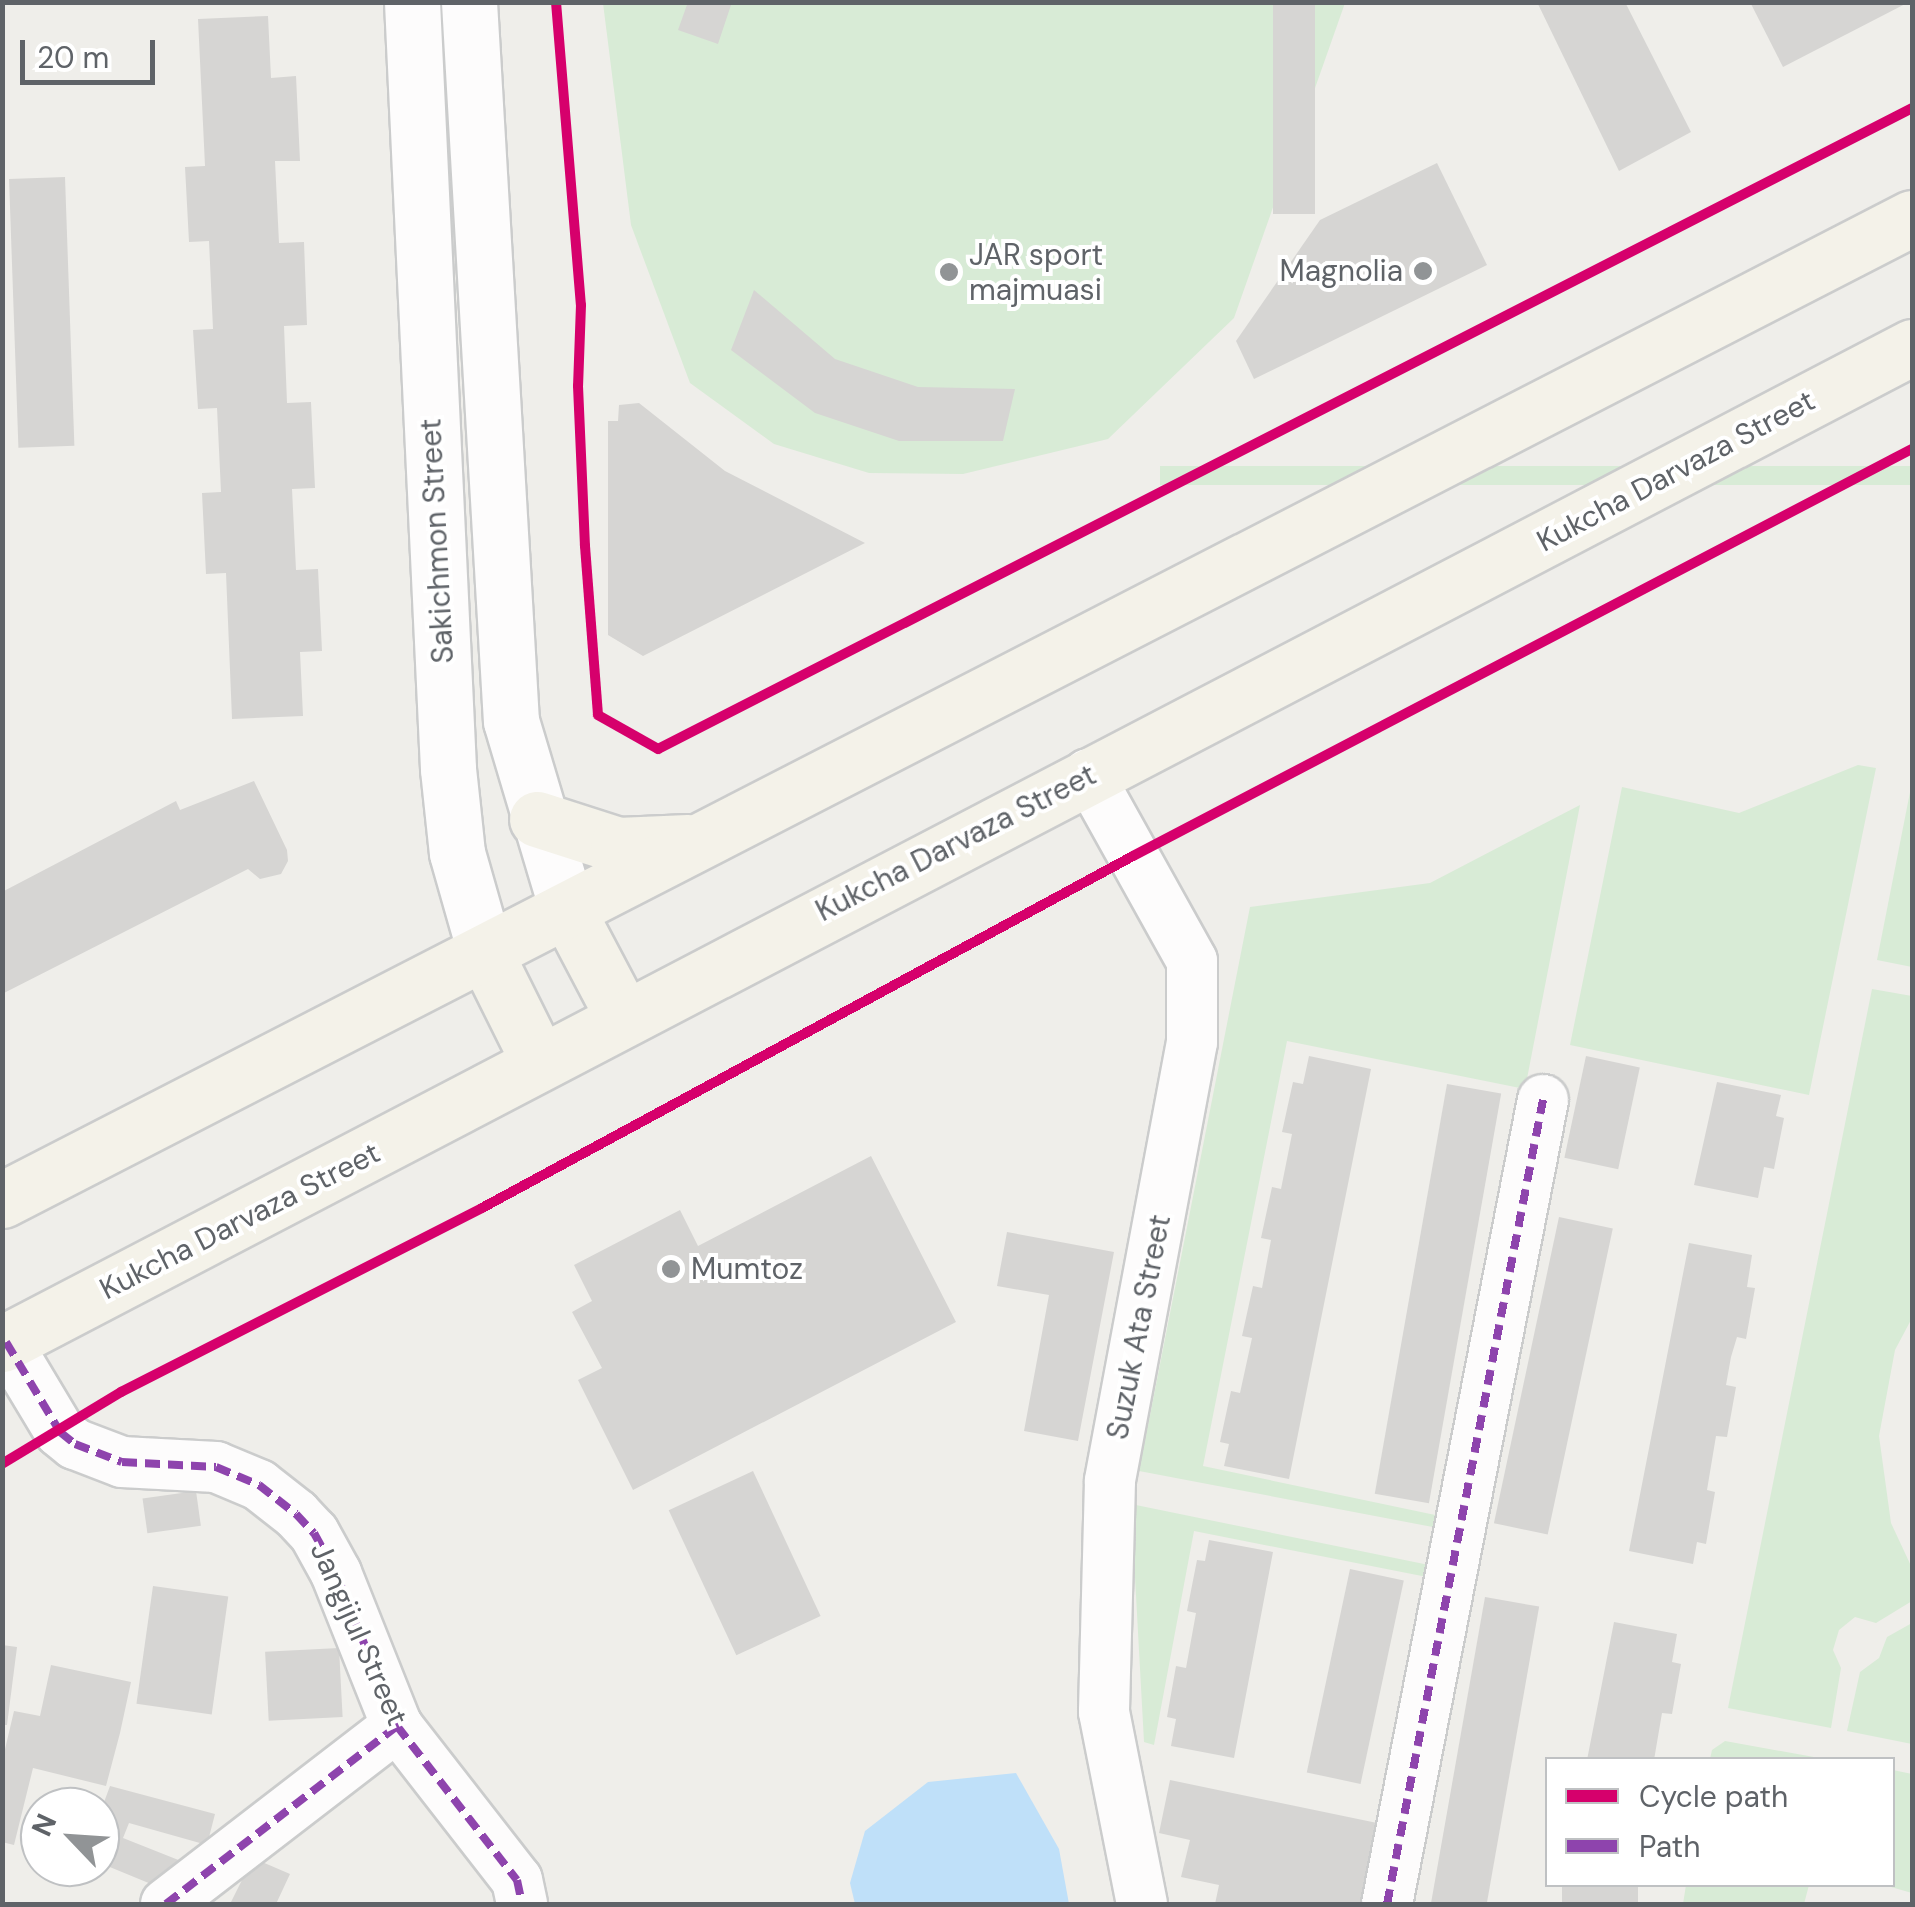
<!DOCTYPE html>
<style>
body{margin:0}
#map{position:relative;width:1915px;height:1907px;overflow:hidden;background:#efeeea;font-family:"DM Sans",sans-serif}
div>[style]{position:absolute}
.green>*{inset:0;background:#d8ebd6;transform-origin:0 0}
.water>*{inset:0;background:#bfe0f9}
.building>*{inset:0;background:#d6d5d3;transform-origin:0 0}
.roads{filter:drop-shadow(2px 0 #cbcccc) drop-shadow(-2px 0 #cbcccc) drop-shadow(0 2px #cbcccc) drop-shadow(0 -2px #cbcccc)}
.minor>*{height:50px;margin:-25px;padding:0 25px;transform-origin:25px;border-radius:25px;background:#fdfcfc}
.secondary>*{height:55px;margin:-27.5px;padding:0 27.5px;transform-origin:27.5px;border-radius:27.5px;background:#fdfcfc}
.primary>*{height:55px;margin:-27.5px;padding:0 27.5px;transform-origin:27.5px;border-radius:27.5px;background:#f4f2e9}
.quiet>*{height:8px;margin-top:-4px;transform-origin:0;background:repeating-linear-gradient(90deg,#8e44ad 0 15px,transparent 0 23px)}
.cycleway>*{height:10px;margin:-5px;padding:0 5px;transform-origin:5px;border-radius:5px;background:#d6006c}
.dots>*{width:28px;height:28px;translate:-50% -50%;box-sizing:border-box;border:5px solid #fff;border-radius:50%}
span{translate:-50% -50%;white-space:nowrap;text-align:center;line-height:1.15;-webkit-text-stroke:8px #fff;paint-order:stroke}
.poi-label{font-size:30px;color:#5f6368}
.left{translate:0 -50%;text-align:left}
.right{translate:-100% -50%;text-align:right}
.street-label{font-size:30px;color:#5f6368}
.frame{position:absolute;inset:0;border:5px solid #5f6368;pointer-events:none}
.legend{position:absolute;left:1545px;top:1757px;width:350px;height:130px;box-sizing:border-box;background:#fff;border:2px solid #bfc1c3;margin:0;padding:12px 18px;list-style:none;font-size:30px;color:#5f6368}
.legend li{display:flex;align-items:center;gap:20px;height:50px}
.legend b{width:50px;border:2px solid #bfc1c3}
.north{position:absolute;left:20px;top:1787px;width:100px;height:100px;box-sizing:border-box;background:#fff;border:2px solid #bfc1c3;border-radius:50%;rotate:295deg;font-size:28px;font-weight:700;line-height:40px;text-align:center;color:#5f6368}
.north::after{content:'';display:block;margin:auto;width:35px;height:45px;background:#919496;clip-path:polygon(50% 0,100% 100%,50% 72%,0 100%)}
.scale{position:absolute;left:20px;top:40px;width:135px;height:45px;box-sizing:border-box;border:5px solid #5f6368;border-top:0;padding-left:12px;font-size:30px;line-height:35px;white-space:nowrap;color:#5f6368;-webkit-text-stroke:8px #fff;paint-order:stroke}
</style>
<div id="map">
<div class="green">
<i style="clip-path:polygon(603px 3px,1345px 3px,1234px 318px,1108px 439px,963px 474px,869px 473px,774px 444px,690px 383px,631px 225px)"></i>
<i style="left:1912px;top:466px;width:19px;height:752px;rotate:90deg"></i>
<i style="clip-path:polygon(1858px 765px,1876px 768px,1809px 1095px,1570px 1045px,1622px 787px,1739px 813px)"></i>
<i style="clip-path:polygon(1912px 782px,1912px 967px,1877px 960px)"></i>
<i style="clip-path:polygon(1580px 805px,1525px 1089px,1287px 1041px,1203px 1466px,1440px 1516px,1438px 1528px,1139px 1471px,1250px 907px,1430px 883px)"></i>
<i style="clip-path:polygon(1872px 989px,1912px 996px,1912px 1318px,1895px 1350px,1879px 1436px,1891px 1523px,1912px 1568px,1912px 1601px,1876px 1623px,1855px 1617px,1839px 1630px,1833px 1650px,1841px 1668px,1831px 1728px,1728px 1708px)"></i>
<i style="clip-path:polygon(1131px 1504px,1429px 1565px,1427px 1577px,1194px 1531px,1154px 1745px,1144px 1742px)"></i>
<i style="clip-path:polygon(1912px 1623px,1912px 1744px,1847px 1731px,1860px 1672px,1879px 1658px,1887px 1637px)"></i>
<i style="clip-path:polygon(1725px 1741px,1825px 1759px,1710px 1759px,1712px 1750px)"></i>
<i style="clip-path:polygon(1893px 1770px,1912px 1774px,1912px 1893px,1884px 1885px,1892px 1884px)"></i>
<i style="clip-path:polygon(1686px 1885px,1686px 1884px,1809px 1885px,1804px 1904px,1683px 1904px)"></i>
</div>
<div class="water">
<i style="clip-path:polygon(1016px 1773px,1059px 1849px,1069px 1904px,855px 1904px,850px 1883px,865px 1831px,928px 1782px)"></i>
</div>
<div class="building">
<i style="clip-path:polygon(688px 2px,732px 2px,718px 44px,678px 30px)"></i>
<i style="left:1273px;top:2px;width:42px;height:212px"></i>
<i style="clip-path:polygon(1537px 2px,1625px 2px,1691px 132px,1619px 171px)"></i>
<i style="clip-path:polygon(1750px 2px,1909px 2px,1783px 67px)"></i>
<i style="clip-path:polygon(268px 16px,271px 78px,296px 76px,300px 161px,275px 161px,279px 243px,304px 242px,307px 325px,284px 326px,287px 403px,311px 402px,315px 488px,292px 489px,296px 570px,318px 569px,322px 651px,300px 652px,303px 716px,232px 719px,226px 573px,206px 574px,202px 493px,221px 492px,217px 408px,198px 409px,193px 330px,213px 329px,209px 241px,189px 242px,185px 167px,205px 166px,198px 19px)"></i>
<i style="clip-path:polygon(1437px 163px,1487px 265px,1254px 379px,1236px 341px,1320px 220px)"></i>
<i style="left:65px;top:177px;width:269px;height:56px;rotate:88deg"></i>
<i style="clip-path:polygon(754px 290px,835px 359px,918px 387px,1015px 389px,1003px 441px,899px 441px,815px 413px,731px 350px)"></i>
<i style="clip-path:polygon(639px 403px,725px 471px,865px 543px,643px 656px,608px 635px,608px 421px,618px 421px,619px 405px)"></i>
<i style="clip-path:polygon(254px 781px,287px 850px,288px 861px,281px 874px,260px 879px,248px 869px,2px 994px,2px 892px,176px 801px,180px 810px)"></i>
<i style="clip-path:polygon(1309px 1056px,1371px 1069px,1289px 1479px,1224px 1466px,1229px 1444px,1220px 1442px,1231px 1391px,1240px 1393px,1252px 1338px,1242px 1336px,1253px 1286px,1262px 1288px,1271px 1240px,1261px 1238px,1272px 1187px,1281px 1189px,1292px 1134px,1282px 1132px,1293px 1082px,1303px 1084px)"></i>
<i style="left:1586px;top:1056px;width:55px;height:104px;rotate:12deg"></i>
<i style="clip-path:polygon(1717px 1082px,1781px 1095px,1776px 1116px,1784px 1118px,1774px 1169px,1764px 1167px,1758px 1198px,1694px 1185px)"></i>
<i style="left:1447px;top:1084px;width:55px;height:416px;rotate:10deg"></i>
<i style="clip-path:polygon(871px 1156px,956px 1322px,633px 1490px,578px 1380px,602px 1368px,572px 1312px,592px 1301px,574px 1265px,680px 1210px,698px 1246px)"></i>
<i style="left:1559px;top:1217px;width:55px;height:313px;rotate:12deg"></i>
<i style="clip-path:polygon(1007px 1232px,1114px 1252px,1078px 1441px,1024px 1431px,1049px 1295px,997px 1286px)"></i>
<i style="clip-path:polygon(1689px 1243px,1752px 1255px,1747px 1287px,1755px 1288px,1746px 1339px,1737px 1337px,1731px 1357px,1726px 1385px,1736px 1387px,1727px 1437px,1716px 1436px,1707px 1490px,1715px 1492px,1706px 1544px,1697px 1542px,1693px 1564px,1629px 1551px)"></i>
<i style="left:753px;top:1471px;width:160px;height:93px;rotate:65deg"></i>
<i style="left:196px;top:1491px;width:35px;height:54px;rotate:82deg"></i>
<i style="clip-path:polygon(1209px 1540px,1273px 1552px,1234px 1758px,1171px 1746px,1176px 1719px,1167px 1717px,1176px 1666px,1186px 1668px,1196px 1613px,1187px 1611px,1197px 1560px,1205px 1561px)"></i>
<i style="left:1350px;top:1569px;width:55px;height:208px;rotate:12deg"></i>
<i style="left:153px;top:1586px;width:76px;height:119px;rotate:8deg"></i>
<i style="left:1485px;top:1597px;width:55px;height:313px;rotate:10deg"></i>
<i style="clip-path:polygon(1614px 1622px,1677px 1634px,1672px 1662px,1681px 1664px,1672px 1714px,1662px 1713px,1654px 1760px,1587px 1760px)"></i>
<i style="clip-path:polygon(2px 1645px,17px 1647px,7px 1725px,2px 1725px)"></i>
<i style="left:339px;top:1648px;width:69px;height:74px;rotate:87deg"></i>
<i style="clip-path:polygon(51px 1665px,131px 1682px,120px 1733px,106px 1786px,33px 1768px,14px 1845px,2px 1842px,2px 1762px,14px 1711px,40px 1716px)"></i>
<i style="clip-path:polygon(1170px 1780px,1382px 1824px,1365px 1904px,1215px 1904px,1219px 1885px,1181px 1877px,1190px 1840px,1159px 1833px)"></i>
<i style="clip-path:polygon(110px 1786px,215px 1814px,207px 1845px,129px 1823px,123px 1838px,186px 1863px,173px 1893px,100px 1863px,100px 1813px)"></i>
<i style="clip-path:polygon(253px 1858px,290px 1874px,276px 1904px,230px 1904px)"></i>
<i style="left:1562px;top:1884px;width:76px;height:20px"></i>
</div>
<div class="roads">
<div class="minor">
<i style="left:1088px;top:774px;width:214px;rotate:60.9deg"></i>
<i style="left:1192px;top:961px;width:81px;rotate:90deg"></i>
<i style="left:1192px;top:1042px;width:447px;rotate:100.6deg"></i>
<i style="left:1110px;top:1481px;width:231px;rotate:91.5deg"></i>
<i style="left:1104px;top:1712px;width:196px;rotate:78.8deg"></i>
<i style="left:6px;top:1342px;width:105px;rotate:59deg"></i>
<i style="left:60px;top:1432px;width:19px;rotate:39deg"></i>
<i style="left:75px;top:1444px;width:50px;rotate:21deg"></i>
<i style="left:122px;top:1462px;width:94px;rotate:3deg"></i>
<i style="left:216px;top:1467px;width:47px;rotate:22.7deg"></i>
<i style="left:259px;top:1485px;width:47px;rotate:38.1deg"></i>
<i style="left:296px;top:1514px;width:26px;rotate:47deg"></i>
<i style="left:314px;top:1533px;width:46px;rotate:61.2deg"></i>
<i style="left:336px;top:1573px;width:165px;rotate:68.3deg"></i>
<i style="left:397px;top:1726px;width:195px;rotate:52.1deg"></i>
<i style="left:517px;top:1880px;width:25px;rotate:78deg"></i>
<i style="left:166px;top:1904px;width:292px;rotate:-37.6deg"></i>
<i style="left:1387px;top:1904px;width:819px;rotate:-79.02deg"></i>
</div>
<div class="secondary">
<i style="left:412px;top:2px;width:768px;rotate:87.31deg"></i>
<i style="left:448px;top:769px;width:84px;rotate:83.9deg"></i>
<i style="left:457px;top:853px;width:106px;rotate:74.1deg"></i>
<i style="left:469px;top:2px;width:720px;rotate:86.66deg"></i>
<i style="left:511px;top:721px;width:199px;rotate:73.4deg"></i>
</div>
<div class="primary">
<i style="left:537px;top:819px;width:85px;rotate:17.8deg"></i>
<i style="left:618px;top:845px;width:70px;rotate:-2.5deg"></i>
<i style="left:568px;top:912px;width:120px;rotate:62.2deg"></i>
<i style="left:486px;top:955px;width:119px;rotate:63.6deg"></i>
<i style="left:2px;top:1200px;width:2148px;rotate:-27.21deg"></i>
<i style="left:2px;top:1344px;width:2155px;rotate:-27.56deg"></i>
</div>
</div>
<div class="quiet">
<i style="left:6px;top:1342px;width:105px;rotate:59deg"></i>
<i style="left:60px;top:1432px;width:19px;rotate:39deg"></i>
<i style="left:75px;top:1444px;width:50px;rotate:21deg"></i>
<i style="left:122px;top:1462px;width:94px;rotate:3deg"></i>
<i style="left:216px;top:1467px;width:47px;rotate:22.7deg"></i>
<i style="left:259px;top:1485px;width:47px;rotate:38.1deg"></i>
<i style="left:296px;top:1514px;width:26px;rotate:47deg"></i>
<i style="left:314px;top:1533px;width:46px;rotate:61.2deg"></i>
<i style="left:336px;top:1573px;width:165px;rotate:68.3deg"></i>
<i style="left:397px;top:1726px;width:195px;rotate:52.1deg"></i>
<i style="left:517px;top:1880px;width:25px;rotate:78deg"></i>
<i style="left:166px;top:1904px;width:292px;rotate:-37.6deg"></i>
<i style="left:1387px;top:1904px;width:819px;rotate:-79.02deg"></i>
</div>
<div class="cycleway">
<i style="left:556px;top:2px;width:304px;rotate:85.3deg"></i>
<i style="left:581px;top:305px;width:81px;rotate:92.1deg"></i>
<i style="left:578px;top:386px;width:160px;rotate:87.5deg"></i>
<i style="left:585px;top:546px;width:169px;rotate:85.6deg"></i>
<i style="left:598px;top:715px;width:69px;rotate:29.5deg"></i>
<i style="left:658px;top:749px;width:1408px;rotate:-27.07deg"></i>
<i style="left:2px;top:1464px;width:139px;rotate:-31.2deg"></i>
<i style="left:121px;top:1392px;width:405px;rotate:-27deg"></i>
<i style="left:482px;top:1208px;width:740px;rotate:-28.4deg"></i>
<i style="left:1133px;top:856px;width:879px;rotate:-27.59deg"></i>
</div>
<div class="dots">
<i style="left:1423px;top:271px;background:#919496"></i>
<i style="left:949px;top:272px;background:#919496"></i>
<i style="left:671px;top:1269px;background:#919496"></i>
</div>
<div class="poi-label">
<span class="left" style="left:969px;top:272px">JAR sport<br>majmuasi</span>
<span class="right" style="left:1403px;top:271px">Magnolia</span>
<span class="left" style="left:691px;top:1269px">Mumtoz</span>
</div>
<div class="street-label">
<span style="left:1676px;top:471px;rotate:-28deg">Kukcha Darvaza Street</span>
<span style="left:437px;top:541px;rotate:-93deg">Sakichmon Street</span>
<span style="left:956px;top:843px;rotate:-27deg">Kukcha Darvaza Street</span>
<span style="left:240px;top:1221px;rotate:-27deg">Kukcha Darvaza Street</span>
<span style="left:1139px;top:1327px;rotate:-79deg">Suzuk Ata Street</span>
<span style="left:359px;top:1634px;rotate:66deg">Jangijul Street</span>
</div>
<div class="frame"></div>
<ul class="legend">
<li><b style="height:12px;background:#d6006c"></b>Cycle path</li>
<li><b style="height:12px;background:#8e44ad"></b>Path</li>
</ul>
<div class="north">N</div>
<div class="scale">20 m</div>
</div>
